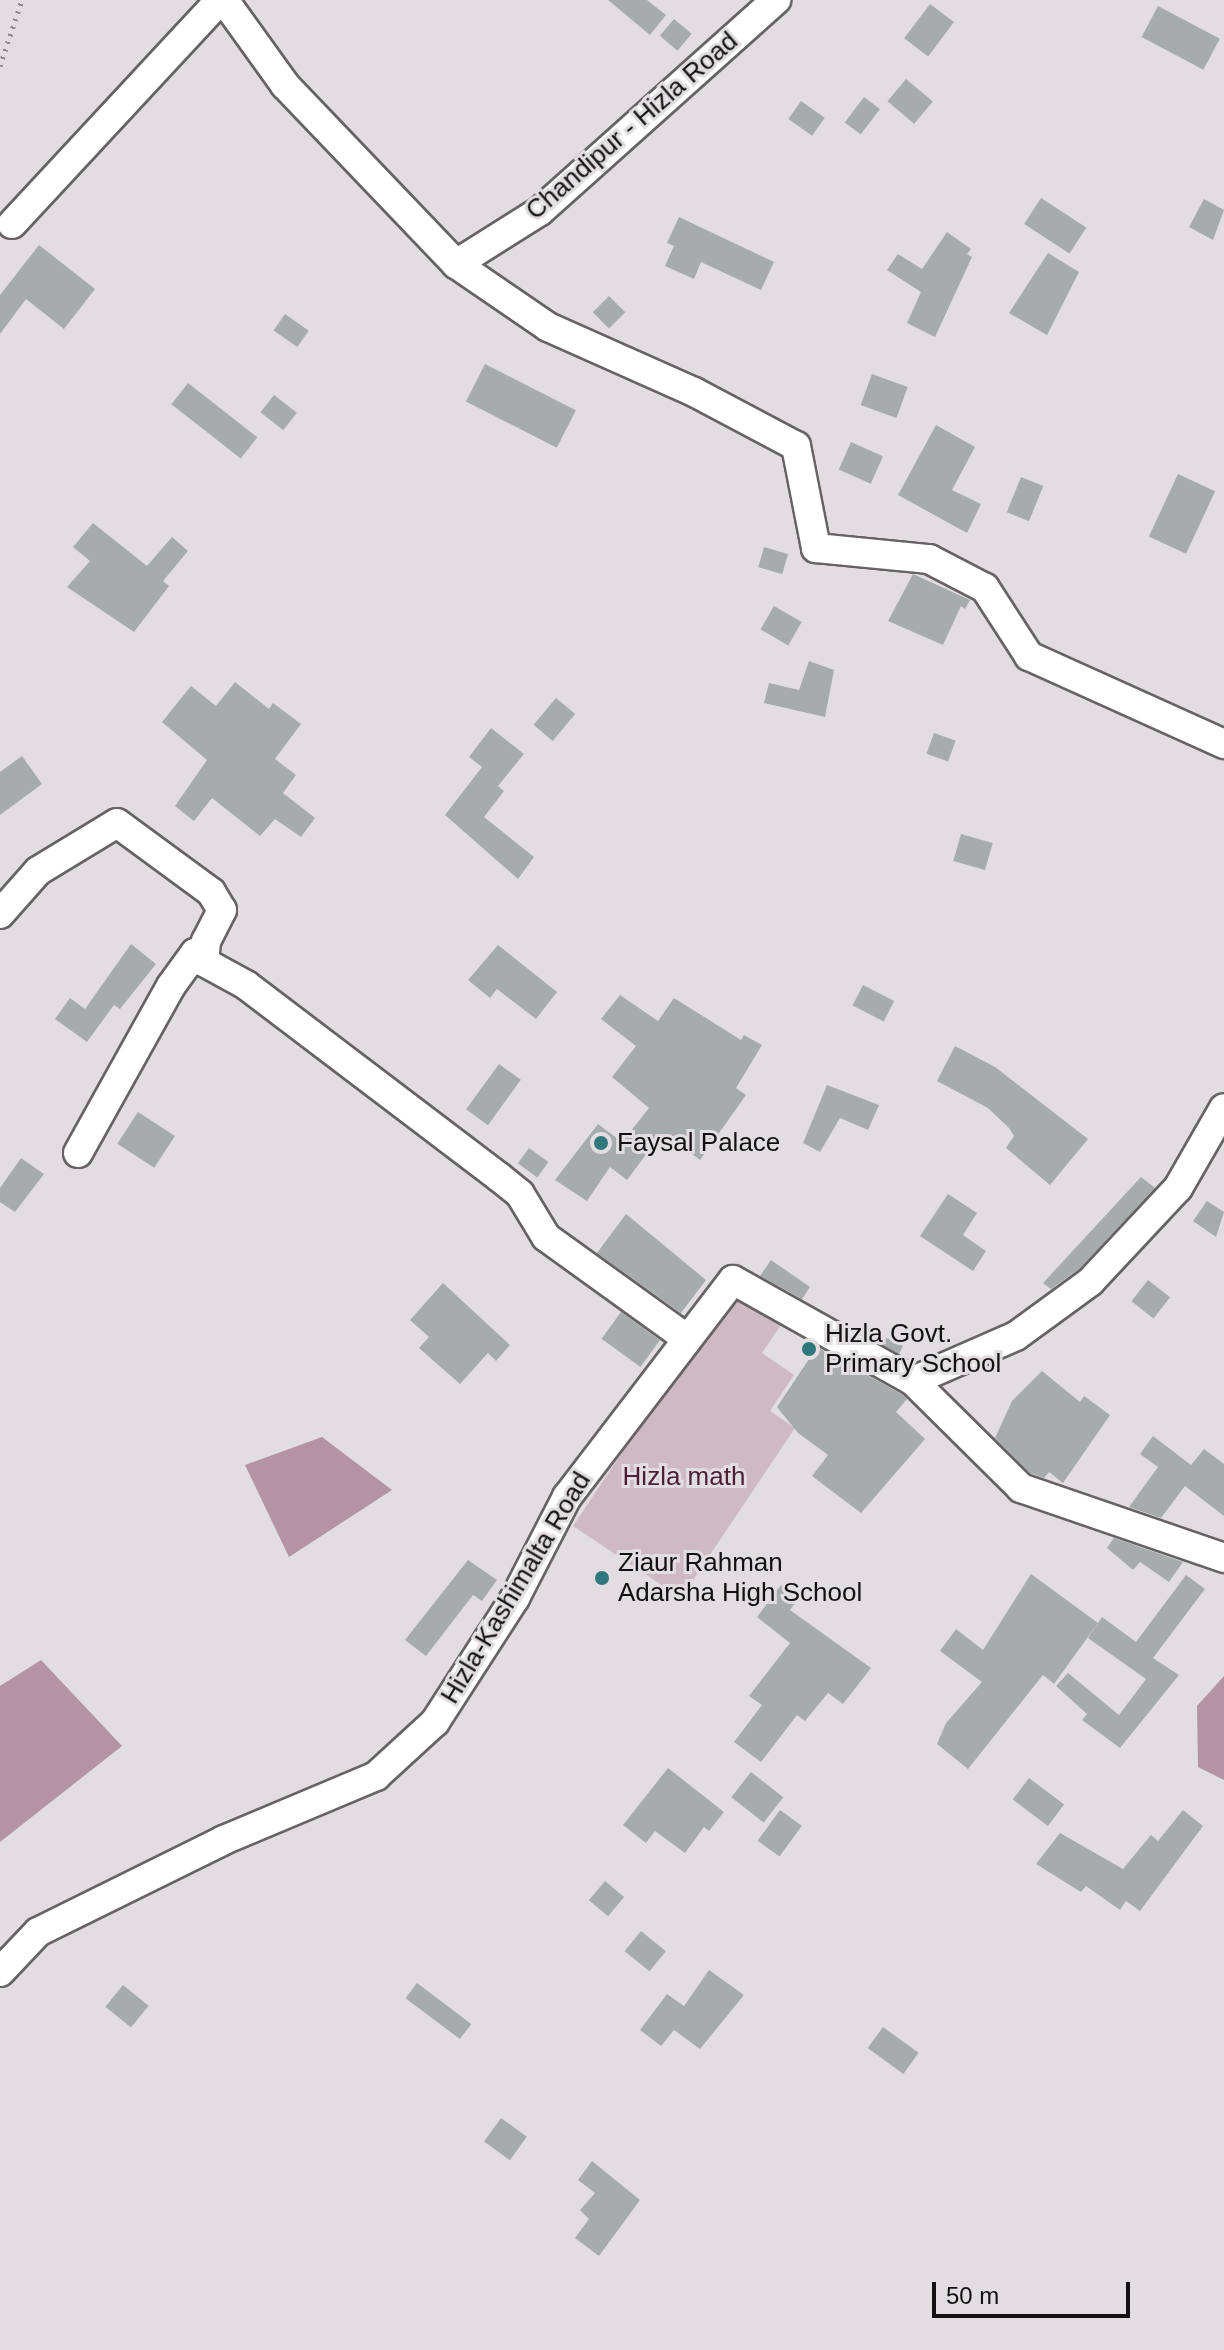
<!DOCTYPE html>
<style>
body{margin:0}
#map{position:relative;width:1224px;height:2350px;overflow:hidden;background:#e2dde0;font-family:Helvetica,sans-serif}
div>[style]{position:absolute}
.green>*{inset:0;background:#cfbac4}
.water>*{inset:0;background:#b493a3}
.building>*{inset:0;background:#a6acac;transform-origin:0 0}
.path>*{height:5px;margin-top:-2.5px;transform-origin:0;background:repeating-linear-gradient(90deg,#8f8b8d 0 2px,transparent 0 8px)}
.roads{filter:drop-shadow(2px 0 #676364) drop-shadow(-2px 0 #676364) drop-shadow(0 2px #676364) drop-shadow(0 -2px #676364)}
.minor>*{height:28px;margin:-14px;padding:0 14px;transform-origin:14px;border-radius:14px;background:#fff}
.dots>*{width:22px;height:22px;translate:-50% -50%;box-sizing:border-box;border:4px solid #e2dde0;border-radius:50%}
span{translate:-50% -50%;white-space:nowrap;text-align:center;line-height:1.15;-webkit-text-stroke:6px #e2dde0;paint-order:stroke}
.street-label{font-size:26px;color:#121011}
.poi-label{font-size:26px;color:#121011}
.left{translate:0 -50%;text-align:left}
.park-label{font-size:26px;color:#4c1f37}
.scale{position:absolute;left:932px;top:2282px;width:198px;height:36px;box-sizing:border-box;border:4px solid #121011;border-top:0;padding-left:10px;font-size:24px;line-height:28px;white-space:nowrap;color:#121011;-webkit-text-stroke:6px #e2dde0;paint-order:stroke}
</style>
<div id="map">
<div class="green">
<i style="clip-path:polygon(730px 1291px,781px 1325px,762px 1353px,794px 1375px,770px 1411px,795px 1428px,681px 1598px,573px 1526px)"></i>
</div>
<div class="water">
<i style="clip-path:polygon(322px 1437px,392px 1490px,289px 1557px,245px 1465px)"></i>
<i style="clip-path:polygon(41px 1660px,122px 1746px,0 1842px,0 1686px)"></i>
<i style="clip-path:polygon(1224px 1676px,1224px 1780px,1198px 1767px,1197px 1706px)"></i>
</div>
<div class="building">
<i style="clip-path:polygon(608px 0,647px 0,666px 15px,650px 35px)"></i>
<i style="left:930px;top:4px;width:30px;height:43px;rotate:37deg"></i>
<i style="left:1158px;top:6px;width:70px;height:35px;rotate:28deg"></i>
<i style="left:674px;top:19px;width:23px;height:22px;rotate:40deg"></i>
<i style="left:906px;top:79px;width:35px;height:29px;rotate:40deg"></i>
<i style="left:864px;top:97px;width:20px;height:32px;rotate:37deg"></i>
<i style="left:801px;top:101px;width:29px;height:22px;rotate:35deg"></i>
<i style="left:1041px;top:198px;width:54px;height:31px;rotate:33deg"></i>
<i style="clip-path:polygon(1204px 199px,1224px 210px,1213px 240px,1189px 227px)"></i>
<i style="clip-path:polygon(679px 217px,774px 262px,761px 290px,701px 262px,694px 279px,665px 266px,674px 246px,667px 243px)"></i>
<i style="clip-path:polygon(947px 232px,971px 249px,967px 254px,972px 257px,935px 337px,907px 323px,921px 292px,887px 270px,898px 254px,922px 269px)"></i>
<i style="clip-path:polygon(39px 245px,95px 289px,64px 329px,26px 299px,0 334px,0 295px)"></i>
<i style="clip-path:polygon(1048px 253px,1079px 272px,1047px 335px,1009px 313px)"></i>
<i style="left:609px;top:296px;width:23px;height:23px;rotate:45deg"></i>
<i style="left:285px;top:314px;width:29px;height:20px;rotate:35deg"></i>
<i style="left:485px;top:364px;width:102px;height:42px;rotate:27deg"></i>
<i style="left:872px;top:374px;width:38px;height:33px;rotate:20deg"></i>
<i style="left:188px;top:383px;width:88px;height:27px;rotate:38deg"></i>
<i style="left:274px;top:395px;width:29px;height:22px;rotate:38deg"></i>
<i style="clip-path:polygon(936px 425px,975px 447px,952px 490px,981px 504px,967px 533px,898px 495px)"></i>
<i style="left:851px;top:442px;width:35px;height:30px;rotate:24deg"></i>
<i style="left:1178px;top:474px;width:41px;height:69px;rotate:25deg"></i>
<i style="left:1021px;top:477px;width:24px;height:38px;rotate:22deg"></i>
<i style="clip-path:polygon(93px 523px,147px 566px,172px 537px,188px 551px,163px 581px,169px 586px,134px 632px,67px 587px,90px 561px,73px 547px)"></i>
<i style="left:764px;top:547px;width:25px;height:21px;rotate:16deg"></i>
<i style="clip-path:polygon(913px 574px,970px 600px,965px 609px,961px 606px,943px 645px,888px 621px)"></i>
<i style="left:774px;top:606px;width:32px;height:27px;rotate:30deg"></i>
<i style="clip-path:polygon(809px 661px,834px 670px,825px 717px,764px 703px,769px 683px,799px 690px)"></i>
<i style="clip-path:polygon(235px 682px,269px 709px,273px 703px,301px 724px,275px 759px,296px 775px,283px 793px,315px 818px,301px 837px,275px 819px,260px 836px,212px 798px,194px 821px,175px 806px,207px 760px,162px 722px,191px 686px,216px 706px)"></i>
<i style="left:556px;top:698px;width:25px;height:35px;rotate:40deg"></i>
<i style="clip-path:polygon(491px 728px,524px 754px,498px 786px,504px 791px,484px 817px,534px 857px,518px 879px,445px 815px,482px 767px,469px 757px)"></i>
<i style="left:934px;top:733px;width:23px;height:22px;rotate:20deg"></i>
<i style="clip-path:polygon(22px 756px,42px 784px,0 815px,0 772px)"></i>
<i style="left:961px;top:834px;width:33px;height:28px;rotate:16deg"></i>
<i style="clip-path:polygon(131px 944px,156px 964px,120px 1009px,114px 1005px,87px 1042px,55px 1019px,70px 998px,85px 1009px)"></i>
<i style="clip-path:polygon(498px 945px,557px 992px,536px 1019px,497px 989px,490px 998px,468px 980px)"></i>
<i style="left:863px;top:985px;width:35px;height:23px;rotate:27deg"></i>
<i style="clip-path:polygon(620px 995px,658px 1021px,674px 998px,741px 1040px,744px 1035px,762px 1045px,736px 1088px,746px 1095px,700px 1160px,678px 1143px,670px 1152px,656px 1141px,627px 1180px,610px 1167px,587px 1201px,555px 1180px,598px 1124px,622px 1142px,649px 1108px,612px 1077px,636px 1046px,601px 1019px)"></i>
<i style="clip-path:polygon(955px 1046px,995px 1067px,1088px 1139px,1050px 1185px,1006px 1148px,1014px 1136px,1009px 1128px,988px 1108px,937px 1081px)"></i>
<i style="left:499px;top:1064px;width:27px;height:56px;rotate:36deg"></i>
<i style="clip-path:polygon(827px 1085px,879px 1105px,868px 1130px,840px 1118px,820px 1152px,803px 1143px)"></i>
<i style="left:138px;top:1112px;width:44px;height:38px;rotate:33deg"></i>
<i style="left:529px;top:1148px;width:24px;height:19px;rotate:36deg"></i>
<i style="clip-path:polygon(21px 1158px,44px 1174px,15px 1212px,0 1202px,0 1188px)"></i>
<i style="clip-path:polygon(1141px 1177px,1155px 1188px,1079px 1269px,1051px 1289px,1043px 1283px)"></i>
<i style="clip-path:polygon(948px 1194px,977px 1213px,963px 1235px,986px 1251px,973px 1271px,920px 1236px)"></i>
<i style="clip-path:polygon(1207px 1201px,1224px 1212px,1216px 1237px,1193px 1221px)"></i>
<i style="clip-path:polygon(626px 1214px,706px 1280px,681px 1313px,597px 1253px)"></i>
<i style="clip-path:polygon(771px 1260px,810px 1287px,802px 1299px,760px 1276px)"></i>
<i style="left:1148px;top:1280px;width:28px;height:27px;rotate:38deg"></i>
<i style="clip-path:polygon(443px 1283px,510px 1345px,496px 1361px,488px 1353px,460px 1384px,419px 1348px,429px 1337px,410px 1320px)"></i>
<i style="left:621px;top:1312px;width:48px;height:33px;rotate:36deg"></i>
<i style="clip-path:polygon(864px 1327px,903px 1346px,899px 1354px,862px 1333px)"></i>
<i style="clip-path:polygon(817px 1347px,903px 1395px,907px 1399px,896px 1412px,925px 1439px,861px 1513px,812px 1476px,828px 1455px,798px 1433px,777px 1407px)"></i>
<i style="clip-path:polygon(1042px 1371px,1080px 1402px,1084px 1396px,1110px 1415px,1063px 1483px,1049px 1472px,1044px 1478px,1030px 1473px,995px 1438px,1012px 1401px)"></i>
<i style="clip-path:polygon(1153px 1436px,1191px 1465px,1204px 1449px,1224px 1464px,1224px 1516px,1185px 1486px,1161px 1518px,1129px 1507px,1158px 1467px,1140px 1454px)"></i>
<i style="clip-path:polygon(1114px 1538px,1183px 1562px,1169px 1582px,1140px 1562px,1133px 1570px,1107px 1548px)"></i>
<i style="clip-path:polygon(468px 1560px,497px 1580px,482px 1601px,473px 1595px,426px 1656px,405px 1640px)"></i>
<i style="clip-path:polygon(1031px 1574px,1098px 1623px,1054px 1684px,1043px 1675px,968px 1769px,937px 1744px,946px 1723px,982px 1682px,940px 1651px,956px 1629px,983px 1650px)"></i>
<i style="clip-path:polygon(1186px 1575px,1205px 1589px,1153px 1658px,1179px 1675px,1120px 1748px,1082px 1720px,1087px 1714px,1056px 1686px,1068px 1673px,1119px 1715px,1146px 1679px,1088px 1638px,1102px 1617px,1136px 1642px)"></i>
<i style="clip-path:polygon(781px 1585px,799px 1598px,790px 1610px,871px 1668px,843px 1704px,828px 1693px,805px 1721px,797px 1715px,761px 1762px,734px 1742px,762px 1705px,749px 1696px,790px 1643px,757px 1617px)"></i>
<i style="clip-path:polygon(668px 1768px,724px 1812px,709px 1831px,704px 1827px,685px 1853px,655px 1831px,646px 1843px,623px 1825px)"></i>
<i style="left:751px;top:1772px;width:41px;height:32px;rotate:38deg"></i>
<i style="left:1029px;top:1778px;width:44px;height:27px;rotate:37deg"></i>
<i style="left:780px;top:1810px;width:27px;height:38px;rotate:36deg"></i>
<i style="clip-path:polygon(1183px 1810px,1203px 1826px,1140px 1911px,1126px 1901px,1120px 1910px,1086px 1886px,1081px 1892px,1036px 1864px,1060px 1833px,1123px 1869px,1151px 1835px,1158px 1841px)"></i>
<i style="left:605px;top:1881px;width:25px;height:25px;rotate:40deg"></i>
<i style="left:641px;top:1931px;width:32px;height:26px;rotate:39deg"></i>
<i style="clip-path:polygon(709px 1970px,744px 1995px,700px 2049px,674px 2030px,661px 2046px,640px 2030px,667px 1994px,684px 2006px)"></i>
<i style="left:417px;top:1983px;width:68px;height:19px;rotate:37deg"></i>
<i style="left:123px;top:1985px;width:33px;height:28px;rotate:39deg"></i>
<i style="left:883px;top:2027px;width:44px;height:26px;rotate:36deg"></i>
<i style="left:501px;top:2118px;width:32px;height:29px;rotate:36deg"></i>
<i style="clip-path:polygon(592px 2161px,640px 2200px,599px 2256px,575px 2238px,589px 2219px,580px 2210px,595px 2193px,578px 2180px)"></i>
</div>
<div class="path">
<i style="left:0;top:66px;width:70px;rotate:-71.6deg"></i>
</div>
<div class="roads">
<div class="minor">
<i style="left:224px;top:0;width:105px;rotate:54.3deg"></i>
<i style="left:285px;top:85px;width:248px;rotate:46.3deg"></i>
<i style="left:456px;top:264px;width:112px;rotate:34.4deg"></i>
<i style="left:548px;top:327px;width:160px;rotate:24deg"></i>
<i style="left:694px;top:392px;width:115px;rotate:27.9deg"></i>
<i style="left:796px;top:446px;width:104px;rotate:78.9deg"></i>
<i style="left:816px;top:548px;width:114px;rotate:5.6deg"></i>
<i style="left:929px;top:559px;width:63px;rotate:27.4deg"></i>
<i style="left:985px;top:588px;width:81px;rotate:57.1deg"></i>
<i style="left:1029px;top:656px;width:214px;rotate:24.3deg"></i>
<i style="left:12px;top:224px;width:306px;rotate:-47.1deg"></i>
<i style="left:456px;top:264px;width:99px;rotate:-32.2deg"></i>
<i style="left:540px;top:211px;width:317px;rotate:-41.8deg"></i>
<i style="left:0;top:914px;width:57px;rotate:-48.5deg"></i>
<i style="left:38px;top:871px;width:92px;rotate:-31.3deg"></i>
<i style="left:117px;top:823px;width:117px;rotate:36.3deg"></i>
<i style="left:211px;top:892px;width:21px;rotate:59deg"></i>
<i style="left:222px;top:910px;width:35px;rotate:117deg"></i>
<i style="left:206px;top:941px;width:21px;rotate:95deg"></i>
<i style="left:204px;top:962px;width:48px;rotate:28.7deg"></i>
<i style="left:246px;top:985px;width:318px;rotate:37.2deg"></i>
<i style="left:499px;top:1177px;width:27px;rotate:39deg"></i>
<i style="left:520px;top:1194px;width:50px;rotate:58.8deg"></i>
<i style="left:546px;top:1237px;width:173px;rotate:35.8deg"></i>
<i style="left:78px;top:1153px;width:191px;rotate:-60.9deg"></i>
<i style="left:171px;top:986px;width:41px;rotate:-54deg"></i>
<i style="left:195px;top:953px;width:13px;rotate:45deg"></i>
<i style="left:913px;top:1381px;width:152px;rotate:44.7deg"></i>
<i style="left:1021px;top:1488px;width:215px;rotate:19deg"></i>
<i style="left:0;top:1972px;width:55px;rotate:-46.5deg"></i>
<i style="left:38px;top:1932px;width:208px;rotate:-26.3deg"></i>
<i style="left:224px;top:1840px;width:165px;rotate:-22.8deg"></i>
<i style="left:376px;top:1776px;width:80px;rotate:-42.5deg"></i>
<i style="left:435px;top:1722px;width:148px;rotate:-57.2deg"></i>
<i style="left:515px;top:1598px;width:114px;rotate:-62.8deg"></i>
<i style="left:567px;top:1497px;width:273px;rotate:-52.6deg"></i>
<i style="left:733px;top:1280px;width:206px;rotate:29.3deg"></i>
<i style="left:913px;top:1381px;width:112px;rotate:-23.6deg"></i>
<i style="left:1016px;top:1336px;width:92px;rotate:-36.1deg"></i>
<i style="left:1090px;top:1282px;width:129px;rotate:-46.9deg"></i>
<i style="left:1178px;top:1188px;width:92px;rotate:-60.1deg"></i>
</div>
</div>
<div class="dots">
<i style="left:601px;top:1143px;background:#2f787e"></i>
<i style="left:809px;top:1349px;background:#2f787e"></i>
<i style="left:602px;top:1578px;background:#2f787e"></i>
</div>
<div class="street-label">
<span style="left:632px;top:126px;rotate:-41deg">Chandipur - Hizla Road</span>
<span style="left:516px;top:1588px;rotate:-59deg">Hizla-Kashimalta Road</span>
</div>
<div class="poi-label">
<span class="left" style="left:617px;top:1143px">Faysal Palace</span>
<span class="left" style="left:825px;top:1349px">Hizla Govt.<br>Primary School</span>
<span class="left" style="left:618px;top:1578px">Ziaur Rahman<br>Adarsha High School</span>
</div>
<div class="park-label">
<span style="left:684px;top:1477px">Hizla math</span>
</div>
<div class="scale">50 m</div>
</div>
